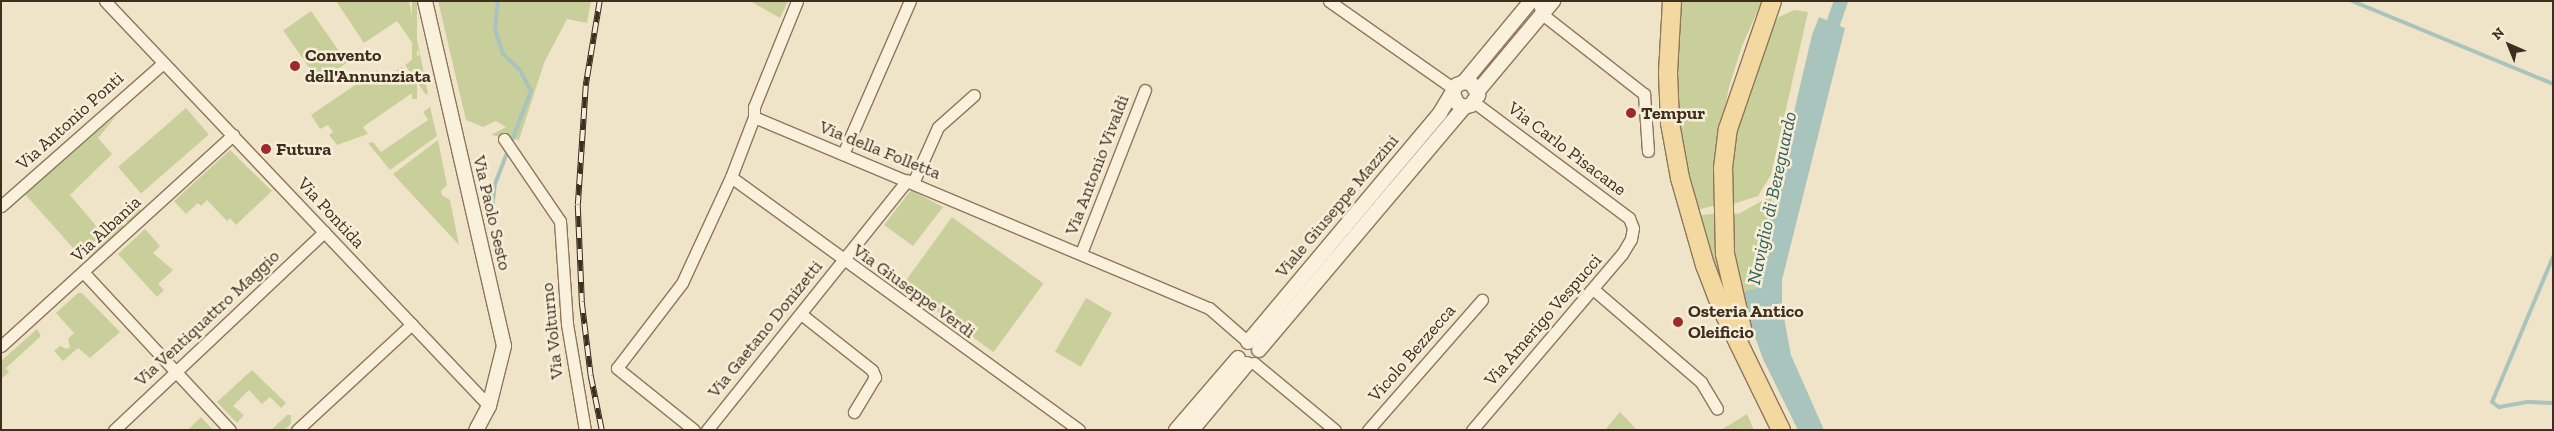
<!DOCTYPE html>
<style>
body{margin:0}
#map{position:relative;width:2554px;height:431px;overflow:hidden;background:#f0e4c8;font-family:"Zilla Slab",serif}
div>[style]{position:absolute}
.green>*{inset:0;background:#c9cf9b;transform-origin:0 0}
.water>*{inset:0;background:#a9c4bc}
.stream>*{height:4px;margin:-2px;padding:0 2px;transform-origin:2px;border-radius:2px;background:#a9c4bc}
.canal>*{height:14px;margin:-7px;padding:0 7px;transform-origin:7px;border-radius:7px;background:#a9c4bc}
.roads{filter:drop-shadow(1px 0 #8d765c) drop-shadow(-1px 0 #8d765c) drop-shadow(0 1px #8d765c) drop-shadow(0 -1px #8d765c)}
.minor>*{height:11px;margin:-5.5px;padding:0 5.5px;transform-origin:5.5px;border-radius:5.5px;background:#faf1dc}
.tertiary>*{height:14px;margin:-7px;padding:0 7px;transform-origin:7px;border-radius:7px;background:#faf1dc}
.primary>*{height:18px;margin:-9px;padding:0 9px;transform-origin:9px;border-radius:9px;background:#f3d9a0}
.rail>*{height:5.5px;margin-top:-2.75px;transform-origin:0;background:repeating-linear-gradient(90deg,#f7eed8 0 11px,#3d2e20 0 22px);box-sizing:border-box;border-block:1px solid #3d2e20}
.dots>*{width:14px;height:14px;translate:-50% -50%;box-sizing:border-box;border:2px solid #f7eed8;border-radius:50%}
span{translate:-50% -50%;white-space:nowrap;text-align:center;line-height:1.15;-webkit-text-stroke:5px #f7eed8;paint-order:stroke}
.poi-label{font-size:18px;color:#3d2e20;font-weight:700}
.left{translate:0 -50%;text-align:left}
.street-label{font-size:18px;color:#3d2e20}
.water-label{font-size:19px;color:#2f5d5a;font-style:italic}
.frame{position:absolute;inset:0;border:2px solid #3d2e20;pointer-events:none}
.north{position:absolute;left:2484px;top:20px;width:50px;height:50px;-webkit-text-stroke:4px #f7eed8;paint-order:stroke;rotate:316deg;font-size:14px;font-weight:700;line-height:20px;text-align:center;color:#3d2e20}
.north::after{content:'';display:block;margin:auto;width:18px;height:22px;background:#3d2e20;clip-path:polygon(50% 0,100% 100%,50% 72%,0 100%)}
</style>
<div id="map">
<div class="green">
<i style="clip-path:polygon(336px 1px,409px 1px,428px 93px,426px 95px,405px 65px,420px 54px,397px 21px,364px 43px)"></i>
<i style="left:412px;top:1px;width:5px;height:98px"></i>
<i style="clip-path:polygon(438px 1px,591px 1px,587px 23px,567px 19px,544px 63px,519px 140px,491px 135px,506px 127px,496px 121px,483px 127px,466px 120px)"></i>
<i style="clip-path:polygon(750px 1px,788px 1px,780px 18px)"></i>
<i style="clip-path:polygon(1676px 1px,1762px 1px,1742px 46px,1729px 87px,1721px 128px,1717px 205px,1693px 211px,1674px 120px)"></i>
<i style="clip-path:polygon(1794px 10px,1808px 12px,1771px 175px,1758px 196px,1727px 206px,1731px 139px,1768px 32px,1779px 17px)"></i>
<i style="left:311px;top:11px;width:63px;height:34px;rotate:55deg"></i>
<i style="clip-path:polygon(402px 67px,418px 89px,363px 127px,368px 134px,337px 145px,329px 135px,333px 132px,328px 125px,320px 129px,311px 115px,377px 70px,383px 79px)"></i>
<i style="clip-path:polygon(430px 107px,437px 136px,390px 170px,368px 143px,373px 142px,381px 152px,428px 120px,423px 112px)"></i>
<i style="left:186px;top:108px;width:35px;height:90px;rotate:49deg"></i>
<i style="clip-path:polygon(117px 115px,98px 138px,112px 154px,70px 195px,103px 234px,118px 220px,124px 226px,92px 257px,81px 257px,24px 193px)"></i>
<i style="clip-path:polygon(438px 140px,447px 185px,441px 191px,442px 195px,450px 200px,459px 245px,393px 174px)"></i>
<i style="clip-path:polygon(230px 150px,272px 191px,236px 225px,230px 218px,227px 221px,207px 200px,201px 206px,198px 203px,186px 214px,174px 201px)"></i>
<i style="clip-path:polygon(911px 190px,943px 207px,913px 246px,884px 225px)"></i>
<i style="clip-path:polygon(1773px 195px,1758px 265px,1757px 288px,1739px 293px,1728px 216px,1740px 213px)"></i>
<i style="clip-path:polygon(136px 203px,141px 211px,127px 223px,121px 217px)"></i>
<i style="clip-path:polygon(1717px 213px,1731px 309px,1696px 216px)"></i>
<i style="left:952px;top:217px;width:113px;height:85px;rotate:36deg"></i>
<i style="clip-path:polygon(145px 229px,160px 246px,153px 253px,173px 270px,158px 284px,164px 290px,157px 297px,118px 254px)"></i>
<i style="clip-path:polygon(78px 293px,82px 293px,120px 332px,90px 358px,78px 348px,63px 361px,54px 351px,60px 346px,67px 349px,70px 347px,68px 339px,74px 333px,56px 313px)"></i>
<i style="left:1086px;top:298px;width:30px;height:62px;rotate:30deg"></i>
<i style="clip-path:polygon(37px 329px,41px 336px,6px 368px,9px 372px,1px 379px,1px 361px)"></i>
<i style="clip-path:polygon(252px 370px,286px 403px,281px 408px,270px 397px,262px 404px,249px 390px,233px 406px,244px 415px,237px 423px,217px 402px)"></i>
<i style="clip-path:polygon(1620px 412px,1637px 430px,1605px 430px)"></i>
<i style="clip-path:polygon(1747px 414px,1754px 430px,1721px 430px)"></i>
<i style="clip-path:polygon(287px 415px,291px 415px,291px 424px,284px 430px,271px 430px)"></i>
<i style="clip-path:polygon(201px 417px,213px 430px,188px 430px)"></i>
</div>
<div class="water">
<i style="clip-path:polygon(1819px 17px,1845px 28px,1782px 280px,1782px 307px,1791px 355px,1824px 430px,1798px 430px,1763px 359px,1739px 293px,1757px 288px,1758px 265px,1812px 35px)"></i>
</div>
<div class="stream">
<i style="left:2352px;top:1px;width:217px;rotate:22.4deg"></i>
<i style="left:492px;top:208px;width:24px;rotate:-83deg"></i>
<i style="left:495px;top:184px;width:100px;rotate:-68.8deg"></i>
<i style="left:531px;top:91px;width:24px;rotate:-118deg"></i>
<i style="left:520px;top:70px;width:23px;rotate:-137deg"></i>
<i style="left:503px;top:54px;width:26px;rotate:-108deg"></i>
<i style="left:495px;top:29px;width:28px;rotate:-84deg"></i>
<i style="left:2553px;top:257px;width:157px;rotate:112.8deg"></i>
<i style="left:2492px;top:402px;width:9px;rotate:36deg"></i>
<i style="left:2499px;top:407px;width:28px;rotate:-10deg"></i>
<i style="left:2527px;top:402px;width:26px;rotate:2deg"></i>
</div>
<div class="canal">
<i style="left:1827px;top:41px;width:42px;rotate:-70.7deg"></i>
</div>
<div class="roads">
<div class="minor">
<i style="left:105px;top:1px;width:558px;rotate:46.52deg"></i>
<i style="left:1329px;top:1px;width:153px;rotate:35.1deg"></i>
<i style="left:1538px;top:1px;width:14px;rotate:73deg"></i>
<i style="left:1542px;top:14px;width:130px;rotate:38.1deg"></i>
<i style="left:1644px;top:94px;width:57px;rotate:86deg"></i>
<i style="left:754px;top:117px;width:10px;rotate:-90deg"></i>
<i style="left:754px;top:107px;width:114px;rotate:-67.9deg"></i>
<i style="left:504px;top:139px;width:99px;rotate:55.7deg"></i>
<i style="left:560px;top:221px;width:103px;rotate:86.1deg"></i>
<i style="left:567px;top:324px;width:108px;rotate:80.4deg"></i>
<i style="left:843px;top:154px;width:167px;rotate:-66.4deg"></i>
<i style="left:731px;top:177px;width:430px;rotate:36deg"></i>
<i style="left:913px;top:183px;width:61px;rotate:-65.9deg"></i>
<i style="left:938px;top:127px;width:48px;rotate:-41.6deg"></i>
<i style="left:1px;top:206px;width:216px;rotate:-41.4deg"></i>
<i style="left:1081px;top:253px;width:175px;rotate:-68.6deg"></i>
<i style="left:84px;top:273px;width:214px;rotate:47.1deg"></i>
<i style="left:1593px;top:289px;width:143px;rotate:40.7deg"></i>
<i style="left:1701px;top:382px;width:31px;rotate:59deg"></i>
<i style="left:801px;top:314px;width:90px;rotate:38.3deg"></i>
<i style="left:872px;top:370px;width:8px;rotate:67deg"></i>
<i style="left:875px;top:377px;width:41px;rotate:121deg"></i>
<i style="left:1px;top:346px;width:314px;rotate:-42.3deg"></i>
<i style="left:1254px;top:363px;width:105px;rotate:39.6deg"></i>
<i style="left:114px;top:430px;width:289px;rotate:-43.3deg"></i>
<i style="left:297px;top:430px;width:156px;rotate:-42.7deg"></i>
<i style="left:694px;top:430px;width:99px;rotate:-141.2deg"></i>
<i style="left:617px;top:368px;width:107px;rotate:-52.6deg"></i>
<i style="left:682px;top:283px;width:117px;rotate:-65.2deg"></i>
<i style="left:731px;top:177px;width:64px;rotate:-69deg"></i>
<i style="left:754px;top:117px;width:493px;rotate:22.8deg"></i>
<i style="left:1209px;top:308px;width:52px;rotate:41.1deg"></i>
<i style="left:707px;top:430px;width:320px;rotate:-51.3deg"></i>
<i style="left:1368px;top:430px;width:173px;rotate:-48.8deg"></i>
<i style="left:1472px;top:430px;width:231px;rotate:-49.6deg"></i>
<i style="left:1622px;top:254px;width:17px;rotate:-59deg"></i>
<i style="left:1631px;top:239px;width:11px;rotate:-80deg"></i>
<i style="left:1633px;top:228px;width:11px;rotate:-112deg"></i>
<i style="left:1629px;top:218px;width:194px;rotate:-143.2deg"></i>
</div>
<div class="tertiary">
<i style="left:425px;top:1px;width:354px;rotate:77.1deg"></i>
<i style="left:504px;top:346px;width:62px;rotate:104deg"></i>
<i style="left:489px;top:406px;width:27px;rotate:118deg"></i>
<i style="left:1464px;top:82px;width:105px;rotate:-50.4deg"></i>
<i style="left:1477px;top:92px;width:119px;rotate:-50.1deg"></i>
<i style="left:1248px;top:342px;width:299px;rotate:-50deg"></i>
<i style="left:1440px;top:113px;width:33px;rotate:-59deg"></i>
<i style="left:1457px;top:85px;width:8px;rotate:-23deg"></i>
<i style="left:1464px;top:82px;width:8px;rotate:14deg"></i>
<i style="left:1472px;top:84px;width:13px;rotate:61deg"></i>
<i style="left:1478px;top:95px;width:12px;rotate:125deg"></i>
<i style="left:1471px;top:105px;width:7px;rotate:164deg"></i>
<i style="left:1464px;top:107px;width:8px;rotate:-150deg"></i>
<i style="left:1457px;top:103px;width:11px;rotate:-112deg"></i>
<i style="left:1259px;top:350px;width:318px;rotate:-49.8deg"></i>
<i style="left:1176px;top:430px;width:95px;rotate:-49.3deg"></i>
<i style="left:1192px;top:430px;width:86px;rotate:-50.2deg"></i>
</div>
<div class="primary">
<i style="left:1672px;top:1px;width:72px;rotate:93.2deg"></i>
<i style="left:1668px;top:73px;width:50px;rotate:87.7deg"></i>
<i style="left:1670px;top:123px;width:56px;rotate:79.7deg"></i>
<i style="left:1680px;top:178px;width:91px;rotate:74deg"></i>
<i style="left:1705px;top:265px;width:45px;rotate:69.1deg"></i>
<i style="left:1721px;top:307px;width:137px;rotate:64deg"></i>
<i style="left:1743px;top:333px;width:81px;rotate:-102.8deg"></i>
<i style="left:1725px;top:254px;width:86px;rotate:-91.3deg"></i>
<i style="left:1723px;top:168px;width:39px;rotate:-83deg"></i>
<i style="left:1728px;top:129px;width:135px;rotate:-71deg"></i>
</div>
</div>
<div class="rail">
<i style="left:600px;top:1px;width:86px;rotate:99.4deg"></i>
<i style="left:586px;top:86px;width:119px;rotate:93.8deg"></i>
<i style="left:578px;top:205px;width:97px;rotate:87.6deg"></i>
<i style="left:582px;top:302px;width:75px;rotate:83.1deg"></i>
<i style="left:591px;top:376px;width:55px;rotate:78.5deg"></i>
</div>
<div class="dots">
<i style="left:295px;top:66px;background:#9e2a2b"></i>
<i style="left:1631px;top:113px;background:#9e2a2b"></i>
<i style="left:266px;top:149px;background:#9e2a2b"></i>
<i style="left:1678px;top:322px;background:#9e2a2b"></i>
</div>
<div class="poi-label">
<span class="left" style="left:305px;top:66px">Convento<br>dell'Annunziata</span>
<span class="left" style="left:1641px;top:113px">Tempur</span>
<span class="left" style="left:276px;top:149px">Futura</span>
<span class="left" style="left:1688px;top:322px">Osteria Antico<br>Oleificio</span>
</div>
<div class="street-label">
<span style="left:70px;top:121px;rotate:-42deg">Via Antonio Ponti</span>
<span style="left:1567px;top:149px;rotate:37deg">Via Carlo Pisacane</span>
<span style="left:880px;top:150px;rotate:22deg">Via della Folletta</span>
<span style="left:1097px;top:165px;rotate:-69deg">Via Antonio Vivaldi</span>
<span style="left:1337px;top:206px;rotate:-50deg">Viale Giuseppe Mazzini</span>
<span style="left:331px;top:213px;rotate:47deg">Via Pontida</span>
<span style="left:492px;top:213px;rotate:77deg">Via Paolo Sesto</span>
<span style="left:106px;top:229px;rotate:-43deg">Via Albania</span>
<span style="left:914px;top:291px;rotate:36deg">Via Giuseppe Verdi</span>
<span style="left:207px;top:318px;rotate:-43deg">Via Ventiquattro Maggio</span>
<span style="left:1543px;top:320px;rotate:-49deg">Via Amerigo Vespucci</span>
<span style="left:765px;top:329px;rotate:-51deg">Via Gaetano Donizetti</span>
<span style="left:552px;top:331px;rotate:-96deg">Via Volturno</span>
<span style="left:1412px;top:353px;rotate:-49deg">Vicolo Bezzecca</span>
</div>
<div class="water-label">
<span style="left:1772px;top:198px;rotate:-78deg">Naviglio di Bereguardo</span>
</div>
<div class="frame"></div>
<div class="north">N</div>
</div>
